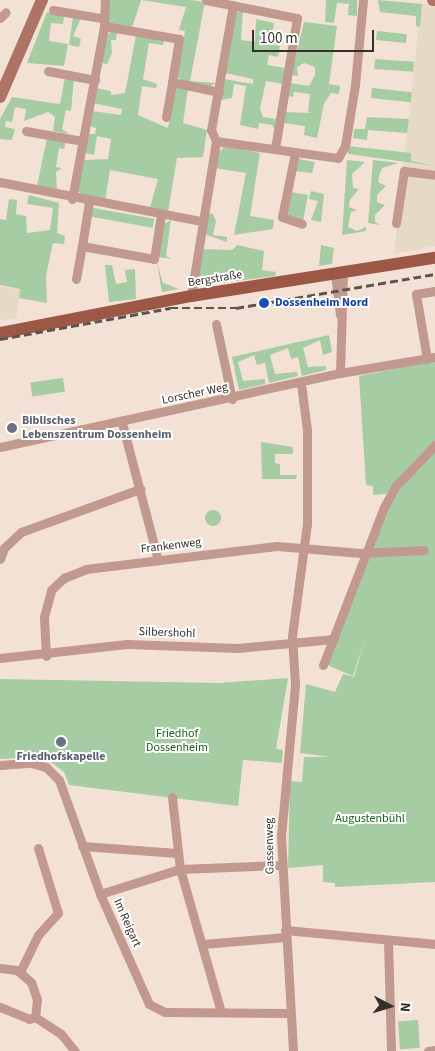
<!DOCTYPE html>
<meta charset="utf-8">
<style>
body{margin:0}
#map{position:relative;width:435px;height:1051px;overflow:hidden;background:#f4e1d5;font-family:"Source Sans 3",sans-serif}
div>[style]{position:absolute}
.commercial>*{inset:0;background:#e6dac6}
.green>*{inset:0;background:#a6cca4;transform-origin:0 0}
.round{border-radius:50%}
.street>*{height:9px;margin:-4.5px;padding:0 4.5px;transform-origin:4.5px;border-radius:4.5px;background:#c1998e}
.secondary>*{height:12px;margin:-6px;padding:0 6px;transform-origin:6px;border-radius:6px;background:#ad7364}
.primary>*{height:12px;margin:-6px;padding:0 6px;transform-origin:6px;border-radius:6px;background:#9d5746}
.rail>*{height:2.5px;margin-top:-1.25px;transform-origin:0;background:repeating-linear-gradient(90deg,#5e544e 0 8px,transparent 0 12px)}
.dots>*{width:14px;height:14px;translate:-50% -50%;box-sizing:border-box;border:2px solid #fff;border-radius:50%}
span{translate:-50% -50%;white-space:nowrap;text-align:center;line-height:1.15;-webkit-text-stroke:4px #fff;paint-order:stroke}
.street-label{font-size:12px;color:#352e29}
.transit-label{font-size:12px;color:#164399;font-weight:700}
.left{translate:0 -50%;text-align:left}
.worship-label{font-size:12px;color:#5b616d;font-weight:700}
.park-label{font-size:12px;color:#1d5d1f}
.north{position:absolute;left:365px;top:981px;width:50px;height:50px;-webkit-text-stroke:4px #fff;paint-order:stroke;rotate:95deg;font-size:14px;font-weight:700;line-height:20px;text-align:center;color:#352e29}
.north::after{content:'';display:block;margin:auto;width:18px;height:22px;background:#352e29;clip-path:polygon(50% 0,100% 100%,50% 72%,0 100%)}
.scale{position:absolute;left:252px;top:30px;width:122px;height:22px;box-sizing:border-box;border:2px solid #352e29;border-top:0;padding-left:6px;font-size:15px;line-height:18px;white-space:nowrap;color:#352e29;-webkit-text-stroke:4px #fff;paint-order:stroke}
</style>
<div id="map">
<div class="commercial">
<i style="clip-path:polygon(421px 4px,435px 5px,435px 246px,394px 254px)"></i>
<i style="clip-path:polygon(0 286px,20px 290px,16px 319px,0 320px)"></i>
</div>
<div class="green">
<i style="clip-path:polygon(108px 0,190px 0,205px 2px,190px 81px,216px 83px,209px 87px,182px 82px,177px 75px,185px 31px,179px 30px,186px 7px,141px 0,132px 28px,108px 23px)"></i>
<i style="clip-path:polygon(326px 0,357px 0,357px 16px,348px 15px,349px 4px,337px 3px,334px 23px,325px 22px)"></i>
<i style="clip-path:polygon(378px 0,422px 4px,420px 27px,416px 26px,416px 16px,380px 12px)"></i>
<i style="clip-path:polygon(243px 10px,241px 40px,255px 42px,256px 19px,274px 23px,271px 44px,280px 46px,278px 57px,269px 55px,267px 65px,286px 68px,283px 84px,266px 81px,260px 109px,263px 117px,276px 119px,275px 130px,272px 125px,259px 123px,258px 129px,240px 125px,246px 86px,234px 84px,232px 98px,221px 100px,224px 79px,253px 84px,253px 79px,225px 73px,234px 14px)"></i>
<i style="clip-path:polygon(47px 12px,64px 15px,63px 24px,51px 23px,49px 41px,68px 44px,64px 66px,27px 63px)"></i>
<i style="clip-path:polygon(73px 17px,81px 18px,73px 36px,81px 39px,79px 47px,69px 45px)"></i>
<i style="clip-path:polygon(304px 22px,337px 26px,329px 84px,340px 86px,339px 94px,331px 93px,324px 104px,317px 138px,304px 135px,305px 126px,283px 123px,285px 112px,312px 113px,308px 112px,310px 94px,294px 92px,293px 97px,288px 96px,290px 83px,309px 86px,315px 75px,315px 67px,304px 63px,297px 67px,298px 76px,291px 75px)"></i>
<i style="clip-path:polygon(112px 31px,117px 32px,116px 40px,111px 40px,112px 53px,107px 64px,102px 63px,105px 36px)"></i>
<i style="left:377px;top:31px;width:30px;height:9px;rotate:6deg"></i>
<i style="clip-path:polygon(136px 35px,164px 40px,163px 45px,149px 43px,143px 79px,157px 84px,156px 88px,142px 86px,138px 115px,168px 128px,175px 87px,188px 89px,183px 123px,207px 130px,203px 157px,177px 158px,168px 212px,150px 208px,158px 179px,110px 170px,105px 201px,84px 198px,78px 190px,83px 160px,108px 159px,111px 139px,97px 136px,94px 155px,84px 153px,88px 134px,95px 134px,96px 128px,89px 126px,92px 111px,121px 115px,122px 109px,93px 103px,96px 88px,111px 91px,111px 95px,125px 93px)"></i>
<i style="left:375px;top:59px;width:39px;height:10px;rotate:4deg"></i>
<i style="clip-path:polygon(65px 77px,74px 79px,71px 111px,66px 110px,62px 129px,69px 134px,53px 131px,55px 117px,48px 112px,24px 121px,26px 109px,15px 107px,12px 122px,6px 121px,5px 127px,15px 129px,12px 140px,0 139px,0 119px,12px 97px,60px 104px)"></i>
<i style="left:372px;top:88px;width:40px;height:10px;rotate:6deg"></i>
<i style="clip-path:polygon(367px 117px,409px 119px,407px 133px,368px 130px,367px 140px,353px 138px,354px 129px,365px 129px)"></i>
<i style="clip-path:polygon(47px 138px,66px 141px,64px 149px,59px 148px,56px 167px,62px 168px,56px 172px,57px 190px,37px 186px)"></i>
<i style="clip-path:polygon(225px 146px,260px 153px,250px 216px,274px 220px,273px 229px,234px 235px,246px 173px,214px 168px,216px 155px)"></i>
<i style="clip-path:polygon(348px 146px,411px 153px,411px 161px,435px 166px,348px 154px)"></i>
<i style="clip-path:polygon(299px 159px,315px 162px,312px 173px,295px 171px)"></i>
<i style="clip-path:polygon(347px 160px,365px 162px,352px 174px,353px 188px,359px 189px,350px 200px,349px 207px,357px 210px,351px 212px,348px 227px,357px 231px,366px 227px,366px 231px,342px 235px)"></i>
<i style="clip-path:polygon(373px 160px,399px 163px,382px 168px,379px 176px,378px 182px,386px 186px,377px 195px,377px 202px,385px 205px,375px 215px,375px 222px,381px 225px,368px 223px)"></i>
<i style="clip-path:polygon(311px 191px,324px 194px,321px 222px,311px 220px,318px 201px,309px 199px)"></i>
<i style="clip-path:polygon(291px 192px,308px 195px,303px 221px,291px 219px,287px 212px)"></i>
<i style="clip-path:polygon(29px 195px,59px 203px,57px 233px,65px 236px,64px 244px,53px 243px,46px 276px,47px 303px,19px 298px,20px 289px,0 285px,0 219px,6px 220px,9px 199px,17px 200px,16px 214px,26px 216px,27px 233px,50px 230px,53px 208px,27px 204px)"></i>
<i style="left:93px;top:208px;width:62px;height:9px;rotate:10deg"></i>
<i style="clip-path:polygon(207px 213px,213px 214px,216px 221px,213px 235px,227px 237px,227px 242px,204px 234px)"></i>
<i style="clip-path:polygon(171px 220px,166px 256px,172px 259px,158px 257px,164px 224px)"></i>
<i style="clip-path:polygon(237px 245px,264px 251px,262px 270px,276px 272px,275px 276px,205px 285px,198px 275px,201px 249px,232px 250px)"></i>
<i style="clip-path:polygon(321px 245px,334px 248px,332px 264px,319px 266px)"></i>
<i style="clip-path:polygon(157px 263px,163px 283px,179px 289px,162px 292px)"></i>
<i style="clip-path:polygon(105px 265px,112px 265px,116px 284px,127px 282px,125px 270px,135px 269px,136px 299px,109px 302px)"></i>
<i style="clip-path:polygon(329px 335px,332px 352px,323px 355px,320px 340px,303px 348px,308px 367px,326px 366px,326px 370px,302px 376px,298px 357px,291px 359px,288px 348px,270px 355px,275px 374px,297px 372px,298px 376px,269px 383px,265px 363px,257px 365px,254px 355px,238px 362px,243px 381px,265px 379px,265px 384px,239px 390px,232px 357px)"></i>
<i style="clip-path:polygon(435px 361px,435px 441px,386px 494px,373px 495px,373px 486px,366px 485px,359px 376px)"></i>
<i style="left:63px;top:378px;width:14px;height:33px;rotate:82deg"></i>
<i style="clip-path:polygon(261px 442px,293px 447px,293px 454px,275px 454px,275px 463px,280px 464px,280px 475px,297px 475px,296px 479px,262px 479px)"></i>
<i style="clip-path:polygon(435px 448px,435px 882px,335px 887px,335px 883px,323px 882px,323px 865px,288px 868px,290px 781px,302px 782px,304px 757px,330px 757px,300px 753px,306px 684px,335px 692px,343px 674px,354px 677px,365px 638px,353px 676px,327px 665px,386px 506px)"></i>
<i class="round" style="left:205px;top:510px;width:16px;height:16px"></i>
<i style="clip-path:polygon(288px 678px,276px 749px,283px 750px,282px 763px,243px 760px,238px 806px,69px 785px,64px 772px,44px 757px,0 759px,0 679px,219px 683px)"></i>
<i style="left:418px;top:1020px;width:28px;height:20px;rotate:86deg"></i>
</div>
<div class="street">
<i style="left:206px;top:0;width:93px;rotate:11.2deg"></i>
<i style="left:297px;top:18px;width:132px;rotate:99.6deg"></i>
<i style="left:53px;top:10px;width:49px;rotate:9.5deg"></i>
<i style="left:0;top:18px;width:8px;rotate:-45deg"></i>
<i style="left:104px;top:26px;width:76px;rotate:9.8deg"></i>
<i style="left:179px;top:39px;width:44px;rotate:99.2deg"></i>
<i style="left:172px;top:82px;width:48px;rotate:12deg"></i>
<i style="left:48px;top:71px;width:48px;rotate:10.8deg"></i>
<i style="left:166px;top:117px;width:36px;rotate:-80deg"></i>
<i style="left:26px;top:131px;width:58px;rotate:10deg"></i>
<i style="left:216px;top:141px;width:12px;rotate:-114deg"></i>
<i style="left:211px;top:130px;width:127px;rotate:-80deg"></i>
<i style="left:295px;top:153px;width:65px;rotate:101.5deg"></i>
<i style="left:282px;top:217px;width:21px;rotate:19deg"></i>
<i style="left:0;top:182px;width:204px;rotate:11deg"></i>
<i style="left:72px;top:199px;width:176px;rotate:-79.5deg"></i>
<i style="left:104px;top:26px;width:26px;rotate:-88deg"></i>
<i style="left:89px;top:202px;width:45px;rotate:99deg"></i>
<i style="left:82px;top:246px;width:73px;rotate:10.2deg"></i>
<i style="left:154px;top:259px;width:45px;rotate:-81deg"></i>
<i style="left:396px;top:223px;width:53px;rotate:-81.3deg"></i>
<i style="left:404px;top:171px;width:31px;rotate:7deg"></i>
<i style="left:335px;top:274px;width:41px;rotate:83deg"></i>
<i style="left:76px;top:279px;width:34px;rotate:-80deg"></i>
<i style="left:191px;top:296px;width:157px;rotate:-80.8deg"></i>
<i style="left:216px;top:141px;width:123px;rotate:7.9deg"></i>
<i style="left:338px;top:158px;width:14px;rotate:-60deg"></i>
<i style="left:345px;top:146px;width:62px;rotate:-80.7deg"></i>
<i style="left:355px;top:85px;width:85px;rotate:-84.6deg"></i>
<i style="left:216px;top:324px;width:77px;rotate:78deg"></i>
<i style="left:427px;top:359px;width:66px;rotate:-99.6deg"></i>
<i style="left:416px;top:294px;width:19px;rotate:-9deg"></i>
<i style="left:340px;top:373px;width:100px;rotate:-88.3deg"></i>
<i style="left:122px;top:423px;width:142px;rotate:75.3deg"></i>
<i style="left:0;top:447px;width:348px;rotate:-12.3deg"></i>
<i style="left:340px;top:373px;width:96px;rotate:-9.6deg"></i>
<i style="left:0;top:559px;width:12px;rotate:-70deg"></i>
<i style="left:4px;top:548px;width:23px;rotate:-43deg"></i>
<i style="left:21px;top:532px;width:127px;rotate:-19.9deg"></i>
<i style="left:46px;top:656px;width:39px;rotate:-93deg"></i>
<i style="left:44px;top:617px;width:28px;rotate:-75deg"></i>
<i style="left:51px;top:590px;width:18px;rotate:-43deg"></i>
<i style="left:64px;top:578px;width:24px;rotate:-22deg"></i>
<i style="left:86px;top:569px;width:192px;rotate:-6.9deg"></i>
<i style="left:277px;top:546px;width:84px;rotate:4.8deg"></i>
<i style="left:361px;top:553px;width:63px;rotate:-2.7deg"></i>
<i style="left:0;top:658px;width:128px;rotate:-6.3deg"></i>
<i style="left:127px;top:644px;width:111px;rotate:2.1deg"></i>
<i style="left:238px;top:648px;width:96px;rotate:-5.4deg"></i>
<i style="left:323px;top:665px;width:169px;rotate:-68.9deg"></i>
<i style="left:384px;top:507px;width:23px;rotate:-61deg"></i>
<i style="left:395px;top:487px;width:58px;rotate:-46.4deg"></i>
<i style="left:0;top:765px;width:31px;rotate:-4deg"></i>
<i style="left:31px;top:763px;width:16px;rotate:15deg"></i>
<i style="left:46px;top:767px;width:18px;rotate:45deg"></i>
<i style="left:59px;top:780px;width:121px;rotate:70.2deg"></i>
<i style="left:100px;top:894px;width:120px;rotate:66deg"></i>
<i style="left:149px;top:1004px;width:18px;rotate:27deg"></i>
<i style="left:165px;top:1012px;width:124px;rotate:0.5deg"></i>
<i style="left:172px;top:797px;width:72px;rotate:83.7deg"></i>
<i style="left:180px;top:869px;width:149px;rotate:74deg"></i>
<i style="left:82px;top:846px;width:95px;rotate:4.2deg"></i>
<i style="left:100px;top:894px;width:84px;rotate:-17.4deg"></i>
<i style="left:180px;top:869px;width:101px;rotate:-2.3deg"></i>
<i style="left:285px;top:930px;width:151px;rotate:5.3deg"></i>
<i style="left:388px;top:941px;width:110px;rotate:88.4deg"></i>
<i style="left:203px;top:944px;width:82px;rotate:-4.9deg"></i>
<i style="left:0;top:968px;width:17px;rotate:7deg"></i>
<i style="left:17px;top:970px;width:18px;rotate:41deg"></i>
<i style="left:31px;top:982px;width:18px;rotate:71deg"></i>
<i style="left:37px;top:999px;width:18px;rotate:96deg"></i>
<i style="left:20px;top:972px;width:41px;rotate:-64.1deg"></i>
<i style="left:38px;top:935px;width:30px;rotate:-48deg"></i>
<i style="left:58px;top:913px;width:68px;rotate:-107.1deg"></i>
<i style="left:0;top:1007px;width:31px;rotate:22deg"></i>
<i style="left:29px;top:1019px;width:6px;rotate:-18deg"></i>
<i style="left:35px;top:1017px;width:31px;rotate:33deg"></i>
<i style="left:61px;top:1034px;width:22px;rotate:51deg"></i>
<i style="left:293px;top:1051px;width:215px;rotate:-93.2deg"></i>
<i style="left:281px;top:836px;width:153px;rotate:-84.7deg"></i>
<i style="left:295px;top:684px;width:48px;rotate:-93.6deg"></i>
<i style="left:292px;top:636px;width:113px;rotate:-82.4deg"></i>
<i style="left:307px;top:524px;width:94px;rotate:-90deg"></i>
<i style="left:307px;top:430px;width:46px;rotate:-97.4deg"></i>
<i style="left:428px;top:1051px;width:7px;rotate:-8deg"></i>
</div>
<div class="secondary">
<i style="left:433px;top:0;width:2px"></i>
<i style="left:0;top:97px;width:106px;rotate:-66.6deg"></i>
</div>
<div class="primary">
<i style="left:0;top:333px;width:195px;rotate:-11deg"></i>
<i style="left:191px;top:296px;width:247px;rotate:-8.9deg"></i>
</div>
<div class="rail">
<i style="left:0;top:339px;width:173px;rotate:-10.3deg"></i>
<i style="left:170px;top:308px;width:66px"></i>
<i style="left:236px;top:308px;width:202px;rotate:-9.7deg"></i>
</div>
<div class="dots">
<i style="left:264px;top:303px;background:#1a4fb4"></i>
<i style="left:12px;top:428px;background:#6b7280"></i>
<i style="left:61px;top:742px;background:#6b7280"></i>
</div>
<div class="street-label">
<span style="left:215px;top:279px;rotate:-9deg">Bergstraße</span>
<span style="left:195px;top:394px;rotate:-12deg">Lorscher Weg</span>
<span style="left:171px;top:546px;rotate:-7deg">Frankenweg</span>
<span style="left:167px;top:633px;rotate:2deg">Silbershohl</span>
<span style="left:270px;top:846px;rotate:-91deg">Gassenweg</span>
<span style="left:127px;top:923px;rotate:66deg">Im Reigart</span>
</div>
<div class="transit-label">
<span class="left" style="left:275px;top:303px">Dossenheim Nord</span>
</div>
<div class="worship-label">
<span class="left" style="left:22px;top:428px">Biblisches<br>Lebenszentrum Dossenheim</span>
<span style="left:61px;top:757px">Friedhofskapelle</span>
</div>
<div class="park-label">
<span style="left:177px;top:741px">Friedhof<br>Dossenheim</span>
<span style="left:370px;top:819px">Augustenbühl</span>
</div>
<div class="north">N</div>
<div class="scale">100 m</div>
</div>
